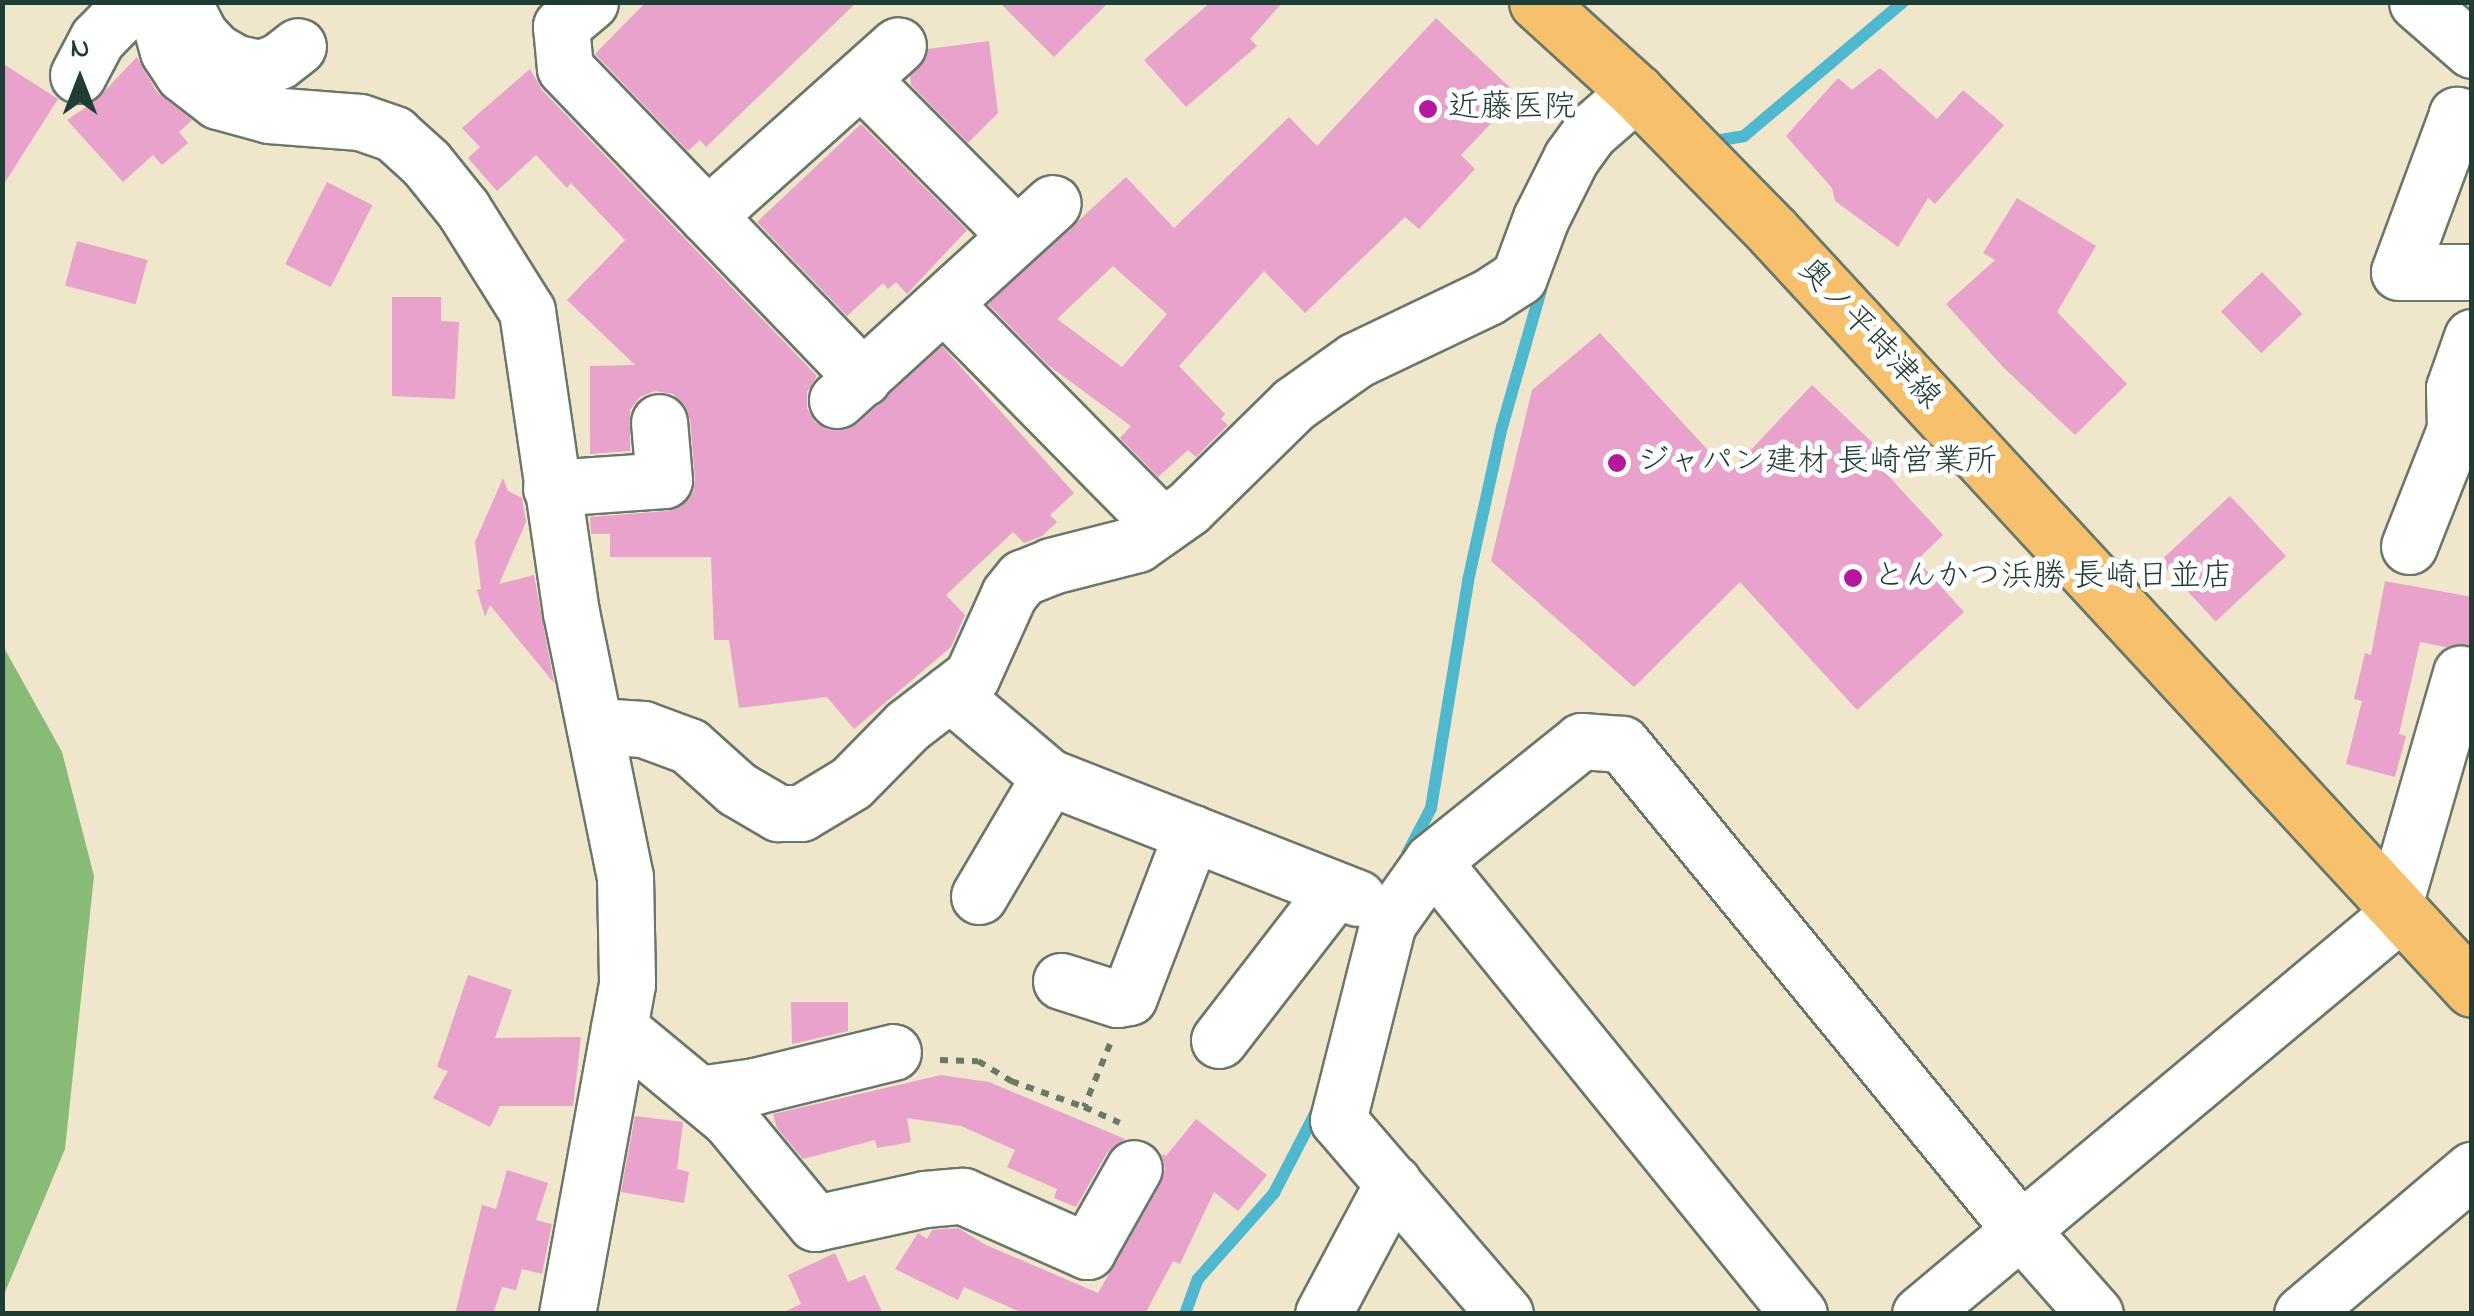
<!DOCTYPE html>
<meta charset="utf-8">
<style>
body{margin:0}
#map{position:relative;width:2474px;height:1316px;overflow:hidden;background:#f0e6cc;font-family:"Indie Flower","Klee One",sans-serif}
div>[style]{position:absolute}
.forest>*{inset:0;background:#88bb75}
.stream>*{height:12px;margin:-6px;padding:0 6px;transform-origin:6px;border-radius:6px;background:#50b8ce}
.building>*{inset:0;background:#e8a2cc;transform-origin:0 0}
.path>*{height:6px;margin-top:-3px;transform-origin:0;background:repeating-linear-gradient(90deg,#687869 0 8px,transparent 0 16px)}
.roads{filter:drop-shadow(2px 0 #687869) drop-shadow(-2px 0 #687869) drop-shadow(0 2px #687869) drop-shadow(0 -2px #687869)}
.minor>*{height:55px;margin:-27.5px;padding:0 27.5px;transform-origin:27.5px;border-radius:27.5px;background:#fff}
.major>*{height:55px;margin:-27.5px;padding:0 27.5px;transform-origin:27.5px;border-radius:27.5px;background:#f7c06c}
.dots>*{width:28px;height:28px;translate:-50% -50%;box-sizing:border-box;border:5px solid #fff;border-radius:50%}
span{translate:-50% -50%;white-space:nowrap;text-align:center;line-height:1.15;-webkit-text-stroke:10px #fff;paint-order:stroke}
.poi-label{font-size:32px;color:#1f3d34}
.left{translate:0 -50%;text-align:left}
.street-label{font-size:32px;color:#1f3d34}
.frame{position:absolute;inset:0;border:5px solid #1f3d34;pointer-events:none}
.north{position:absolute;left:30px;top:30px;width:100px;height:100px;-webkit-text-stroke:8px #fff;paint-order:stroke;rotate:0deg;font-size:28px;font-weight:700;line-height:40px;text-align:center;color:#1f3d34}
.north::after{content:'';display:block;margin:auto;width:35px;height:45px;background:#1f3d34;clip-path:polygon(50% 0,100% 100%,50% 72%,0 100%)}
</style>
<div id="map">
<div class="forest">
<i style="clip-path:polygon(3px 646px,62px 752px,94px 876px,65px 1149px,3px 1297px)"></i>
</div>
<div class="stream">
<i style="left:1720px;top:140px;width:24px;rotate:-9deg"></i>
<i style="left:1744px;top:136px;width:208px;rotate:-40.1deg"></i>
<i style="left:1407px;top:854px;width:52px;rotate:-62.4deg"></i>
<i style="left:1431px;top:808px;width:230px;rotate:-80.7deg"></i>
<i style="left:1468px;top:581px;width:158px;rotate:-77.6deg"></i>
<i style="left:1502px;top:427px;width:142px;rotate:-74.1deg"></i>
<i style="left:1185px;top:1314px;width:37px;rotate:-70deg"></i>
<i style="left:1198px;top:1279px;width:115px;rotate:-48.5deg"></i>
<i style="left:1274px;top:1193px;width:96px;rotate:-62.6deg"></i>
</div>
<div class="building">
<i style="clip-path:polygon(646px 2px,857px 2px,706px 147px,700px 140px,688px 151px,595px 54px)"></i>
<i style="clip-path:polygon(999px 2px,1109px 2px,1054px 57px)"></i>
<i style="clip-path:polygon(1211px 2px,1283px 2px,1250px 39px,1257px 46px,1186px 107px,1144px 60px)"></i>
<i style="clip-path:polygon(evenodd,1436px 18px,1518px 95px,1461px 155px,1475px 169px,1419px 229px,1405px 217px,1305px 313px,1264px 271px,1179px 366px,1225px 414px,1221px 419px,1228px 425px,1196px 457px,1188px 450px,1158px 477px,1120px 438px,1131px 426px,1048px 365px,988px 304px,1126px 177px,1174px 228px,1289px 117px,1317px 146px,1436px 18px,1113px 266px,1167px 314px,1122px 367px,1057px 319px,1113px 266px)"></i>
<i style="clip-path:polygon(989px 41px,998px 113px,968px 143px,911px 85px,910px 76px,928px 49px)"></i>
<i style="clip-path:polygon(137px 57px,157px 92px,192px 120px,179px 132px,188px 143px,162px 165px,153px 155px,123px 182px,67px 120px,95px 101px)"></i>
<i style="clip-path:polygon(2px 63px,58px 99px,2px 187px)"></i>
<i style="clip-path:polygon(1880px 68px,1937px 119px,1963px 90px,2004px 125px,1935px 204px,1928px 198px,1898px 247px,1835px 201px,1832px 188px,1786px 136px,1838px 78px,1852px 90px)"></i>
<i style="clip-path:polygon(530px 69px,542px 90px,817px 376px,807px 392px,807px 408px,815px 422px,828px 430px,845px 430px,857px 424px,942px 346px,1074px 493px,1050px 515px,1057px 522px,1042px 536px,1024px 543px,1013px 532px,946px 595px,965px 615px,951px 647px,854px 729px,827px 697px,739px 708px,729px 640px,714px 640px,711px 557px,610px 557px,610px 534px,591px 534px,590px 517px,666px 511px,682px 505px,693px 492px,695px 478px,690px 419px,685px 405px,673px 394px,655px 391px,640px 397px,630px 410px,630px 451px,590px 454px,590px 366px,635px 365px,567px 300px,625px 240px,571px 183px,567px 188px,536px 155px,497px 191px,468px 158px,480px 147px,462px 128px)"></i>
<i style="clip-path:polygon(861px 124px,967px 230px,907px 294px,896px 282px,888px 289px,883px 283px,847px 316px,757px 222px)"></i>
<i style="left:327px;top:182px;width:51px;height:92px;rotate:27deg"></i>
<i style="clip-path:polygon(2017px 198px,2096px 246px,2057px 312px,2127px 384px,2075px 435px,2004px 368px,1946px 304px,1995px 260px,1983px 253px)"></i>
<i style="left:77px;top:241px;width:73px;height:46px;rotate:15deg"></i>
<i style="left:2262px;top:272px;width:58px;height:57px;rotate:46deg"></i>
<i style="clip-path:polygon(392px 297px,441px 297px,441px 321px,459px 322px,455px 399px,392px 396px)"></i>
<i style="clip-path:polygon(1600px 333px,1729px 473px,1812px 385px,1877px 447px,1869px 455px,1943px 535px,1917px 560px,1964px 612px,1857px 710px,1740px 582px,1634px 687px,1491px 561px,1532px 390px)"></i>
<i style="clip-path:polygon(503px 478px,508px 491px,522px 498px,526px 522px,499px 584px,534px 575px,554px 683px,490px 605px,485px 617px,477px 590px,481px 589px,475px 542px)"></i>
<i style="left:2230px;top:496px;width:82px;height:96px;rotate:47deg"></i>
<i style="clip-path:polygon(2385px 581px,2472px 597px,2472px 644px,2446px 647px,2420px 642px,2399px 734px,2406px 736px,2395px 777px,2346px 764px,2362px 701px,2354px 699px,2365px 653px,2371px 655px)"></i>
<i style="clip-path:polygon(468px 975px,512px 990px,495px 1038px,581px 1037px,573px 1106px,500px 1106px,490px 1127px,433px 1098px,448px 1071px,437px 1067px)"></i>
<i style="clip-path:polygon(791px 1002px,848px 1002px,848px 1031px,792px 1044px)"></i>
<i style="clip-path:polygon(941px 1075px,989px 1082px,1125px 1139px,1107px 1153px,1076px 1207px,1054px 1198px,1057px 1189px,1007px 1167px,1015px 1150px,961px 1126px,907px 1118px,911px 1142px,877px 1148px,875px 1140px,803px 1159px,777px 1128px,773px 1114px)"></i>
<i style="clip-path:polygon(635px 1116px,683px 1122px,677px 1169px,689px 1172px,684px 1203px,621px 1192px)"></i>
<i style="clip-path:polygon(1196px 1119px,1267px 1175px,1238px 1211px,1214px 1192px,1180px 1264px,1173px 1261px,1145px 1314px,1025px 1314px,964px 1287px,958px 1300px,895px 1269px,918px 1233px,927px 1239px,932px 1230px,958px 1228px,986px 1245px,1098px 1293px,1161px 1183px,1165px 1169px,1162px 1154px,1166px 1156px)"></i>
<i style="clip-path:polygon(507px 1170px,548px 1183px,536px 1220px,552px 1224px,542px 1274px,522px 1269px,516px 1290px,502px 1287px,493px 1314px,455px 1314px,482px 1205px,496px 1209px)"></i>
<i style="clip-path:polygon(835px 1253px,848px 1282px,865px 1275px,883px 1314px,780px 1314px,801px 1304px,788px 1275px)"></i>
</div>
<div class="path">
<i style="left:1110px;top:1044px;width:68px;rotate:112.4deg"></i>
<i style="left:1084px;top:1107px;width:39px;rotate:24deg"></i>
<i style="left:940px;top:1060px;width:38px;rotate:2deg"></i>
<i style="left:978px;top:1061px;width:39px;rotate:31deg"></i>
<i style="left:1011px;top:1081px;width:77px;rotate:19.6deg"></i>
</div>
<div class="roads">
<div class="minor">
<i style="left:154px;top:2px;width:51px;rotate:74.1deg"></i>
<i style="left:168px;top:51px;width:27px;rotate:57deg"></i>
<i style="left:183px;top:74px;width:44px;rotate:37.6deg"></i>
<i style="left:218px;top:101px;width:53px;rotate:15.4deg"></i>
<i style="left:269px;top:115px;width:91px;rotate:4.4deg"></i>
<i style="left:360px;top:122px;width:36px;rotate:19deg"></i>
<i style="left:394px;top:134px;width:43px;rotate:42.2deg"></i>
<i style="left:426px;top:163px;width:59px;rotate:51.2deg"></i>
<i style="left:463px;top:209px;width:120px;rotate:57.9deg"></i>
<i style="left:527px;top:311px;width:304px;rotate:81.7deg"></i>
<i style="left:571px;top:612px;width:270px;rotate:78.5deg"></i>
<i style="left:625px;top:877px;width:107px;rotate:88.9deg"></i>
<i style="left:627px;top:984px;width:335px;rotate:100.3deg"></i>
<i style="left:183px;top:2px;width:36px;rotate:63deg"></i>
<i style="left:199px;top:34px;width:23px;rotate:47deg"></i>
<i style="left:215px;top:51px;width:24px;rotate:30deg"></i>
<i style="left:236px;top:63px;width:25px;rotate:12deg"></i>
<i style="left:260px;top:68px;width:20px;rotate:-20deg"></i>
<i style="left:279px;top:61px;width:24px;rotate:-38deg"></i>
<i style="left:590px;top:2px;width:38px;rotate:140deg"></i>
<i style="left:561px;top:26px;width:42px;rotate:84.6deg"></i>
<i style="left:565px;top:68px;width:430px;rotate:46.1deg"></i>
<i style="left:2417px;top:2px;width:73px;rotate:41.1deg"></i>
<i style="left:78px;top:75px;width:41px;rotate:-62.2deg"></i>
<i style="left:97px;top:39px;width:52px;rotate:-45.8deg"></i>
<i style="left:861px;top:79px;width:220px;rotate:45.2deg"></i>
<i style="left:2472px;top:119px;width:16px;rotate:-165deg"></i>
<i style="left:2457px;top:115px;width:167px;rotate:110.3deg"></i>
<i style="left:2399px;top:272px;width:73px"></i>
<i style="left:707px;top:216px;width:256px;rotate:-41.8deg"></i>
<i style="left:945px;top:305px;width:310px;rotate:45.4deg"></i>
<i style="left:2472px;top:337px;width:54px;rotate:109.4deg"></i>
<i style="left:2454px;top:388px;width:41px;rotate:88.6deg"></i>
<i style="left:2455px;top:429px;width:18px;rotate:16deg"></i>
<i style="left:837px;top:400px;width:292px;rotate:-42.4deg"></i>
<i style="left:551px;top:488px;width:113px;rotate:-4deg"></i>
<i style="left:664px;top:480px;width:58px;rotate:-94.9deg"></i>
<i style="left:2409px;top:546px;width:126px;rotate:-68.5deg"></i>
<i style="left:950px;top:693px;width:130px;rotate:40.3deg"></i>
<i style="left:1049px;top:777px;width:331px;rotate:21.4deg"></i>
<i style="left:596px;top:726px;width:47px;rotate:3.7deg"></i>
<i style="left:643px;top:729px;width:49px;rotate:20.3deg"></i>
<i style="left:689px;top:746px;width:64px;rotate:41.9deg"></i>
<i style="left:737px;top:789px;width:48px;rotate:30.3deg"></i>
<i style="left:778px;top:813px;width:23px"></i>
<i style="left:801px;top:813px;width:58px;rotate:-31deg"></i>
<i style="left:851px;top:783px;width:80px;rotate:-45.5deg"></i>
<i style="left:907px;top:726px;width:82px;rotate:-37.6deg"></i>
<i style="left:972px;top:676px;width:90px;rotate:-65.7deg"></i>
<i style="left:1009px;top:594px;width:21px;rotate:-51deg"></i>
<i style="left:1022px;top:578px;width:31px;rotate:-22deg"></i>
<i style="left:1051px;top:566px;width:89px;rotate:-14.3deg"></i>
<i style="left:1137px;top:544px;width:62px;rotate:-35.2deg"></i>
<i style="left:1188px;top:508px;width:148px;rotate:-44.5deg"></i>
<i style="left:1294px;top:404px;width:76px;rotate:-35.4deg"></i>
<i style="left:1356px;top:360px;width:146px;rotate:-25.5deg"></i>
<i style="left:1488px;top:297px;width:37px;rotate:-33deg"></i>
<i style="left:1519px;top:277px;width:63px;rotate:-69.6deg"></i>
<i style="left:1541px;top:218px;width:67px;rotate:-63.4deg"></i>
<i style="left:1571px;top:158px;width:32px;rotate:-54deg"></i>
<i style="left:1590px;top:132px;width:61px;rotate:-41deg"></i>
<i style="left:1432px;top:861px;width:191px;rotate:-38.8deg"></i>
<i style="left:1581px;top:741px;width:41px;rotate:4.2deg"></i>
<i style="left:1622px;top:744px;width:627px;rotate:50.63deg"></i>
<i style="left:2020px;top:1229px;width:113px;rotate:48.6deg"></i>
<i style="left:979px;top:896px;width:138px;rotate:-59.5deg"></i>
<i style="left:2394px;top:905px;width:241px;rotate:-73.9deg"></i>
<i style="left:1061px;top:981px;width:59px;rotate:17.8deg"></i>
<i style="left:1117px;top:999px;width:12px;rotate:-9deg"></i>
<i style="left:1129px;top:997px;width:176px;rotate:-69deg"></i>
<i style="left:619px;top:1028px;width:143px;rotate:39.6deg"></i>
<i style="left:729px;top:1119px;width:135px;rotate:50.4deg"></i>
<i style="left:815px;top:1223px;width:113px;rotate:-12.3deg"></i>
<i style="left:925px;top:1199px;width:38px;rotate:-5deg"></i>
<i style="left:963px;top:1196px;width:136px;rotate:23.9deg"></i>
<i style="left:1087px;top:1251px;width:95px;rotate:-60.5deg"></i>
<i style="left:1219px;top:1040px;width:190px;rotate:-52.3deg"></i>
<i style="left:699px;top:1094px;width:57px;rotate:-8.1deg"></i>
<i style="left:755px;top:1086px;width:142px;rotate:-13.8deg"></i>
<i style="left:1323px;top:1314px;width:149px;rotate:-61.9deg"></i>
<i style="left:1505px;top:1314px;width:256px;rotate:-130.7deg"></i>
<i style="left:1338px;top:1120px;width:203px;rotate:-75.8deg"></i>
<i style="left:1388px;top:923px;width:76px;rotate:-54.6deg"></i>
<i style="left:1432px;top:861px;width:583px;rotate:50.99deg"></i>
<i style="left:1920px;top:1314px;width:627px;rotate:-39.89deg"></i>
<i style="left:2302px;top:1314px;width:223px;rotate:-40.3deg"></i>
</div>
<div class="major">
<i style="left:1537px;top:2px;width:134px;rotate:42.3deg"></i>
<i style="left:1636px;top:92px;width:196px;rotate:45.6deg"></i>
<i style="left:1773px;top:232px;width:1030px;rotate:47.28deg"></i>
</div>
</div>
<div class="dots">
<i style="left:1428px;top:109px;background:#b5179e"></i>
<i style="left:1617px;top:463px;background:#b5179e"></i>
<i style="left:1853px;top:578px;background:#b5179e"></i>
</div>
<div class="poi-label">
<span class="left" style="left:1448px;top:109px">近藤医院</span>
<span class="left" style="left:1637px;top:463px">ジャパン建材 長崎営業所</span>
<span class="left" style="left:1873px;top:578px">とんかつ浜勝 長崎日並店</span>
</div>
<div class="street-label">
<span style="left:1868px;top:335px;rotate:47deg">奥ノ平時津線</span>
</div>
<div class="frame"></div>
<div class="north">N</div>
</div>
